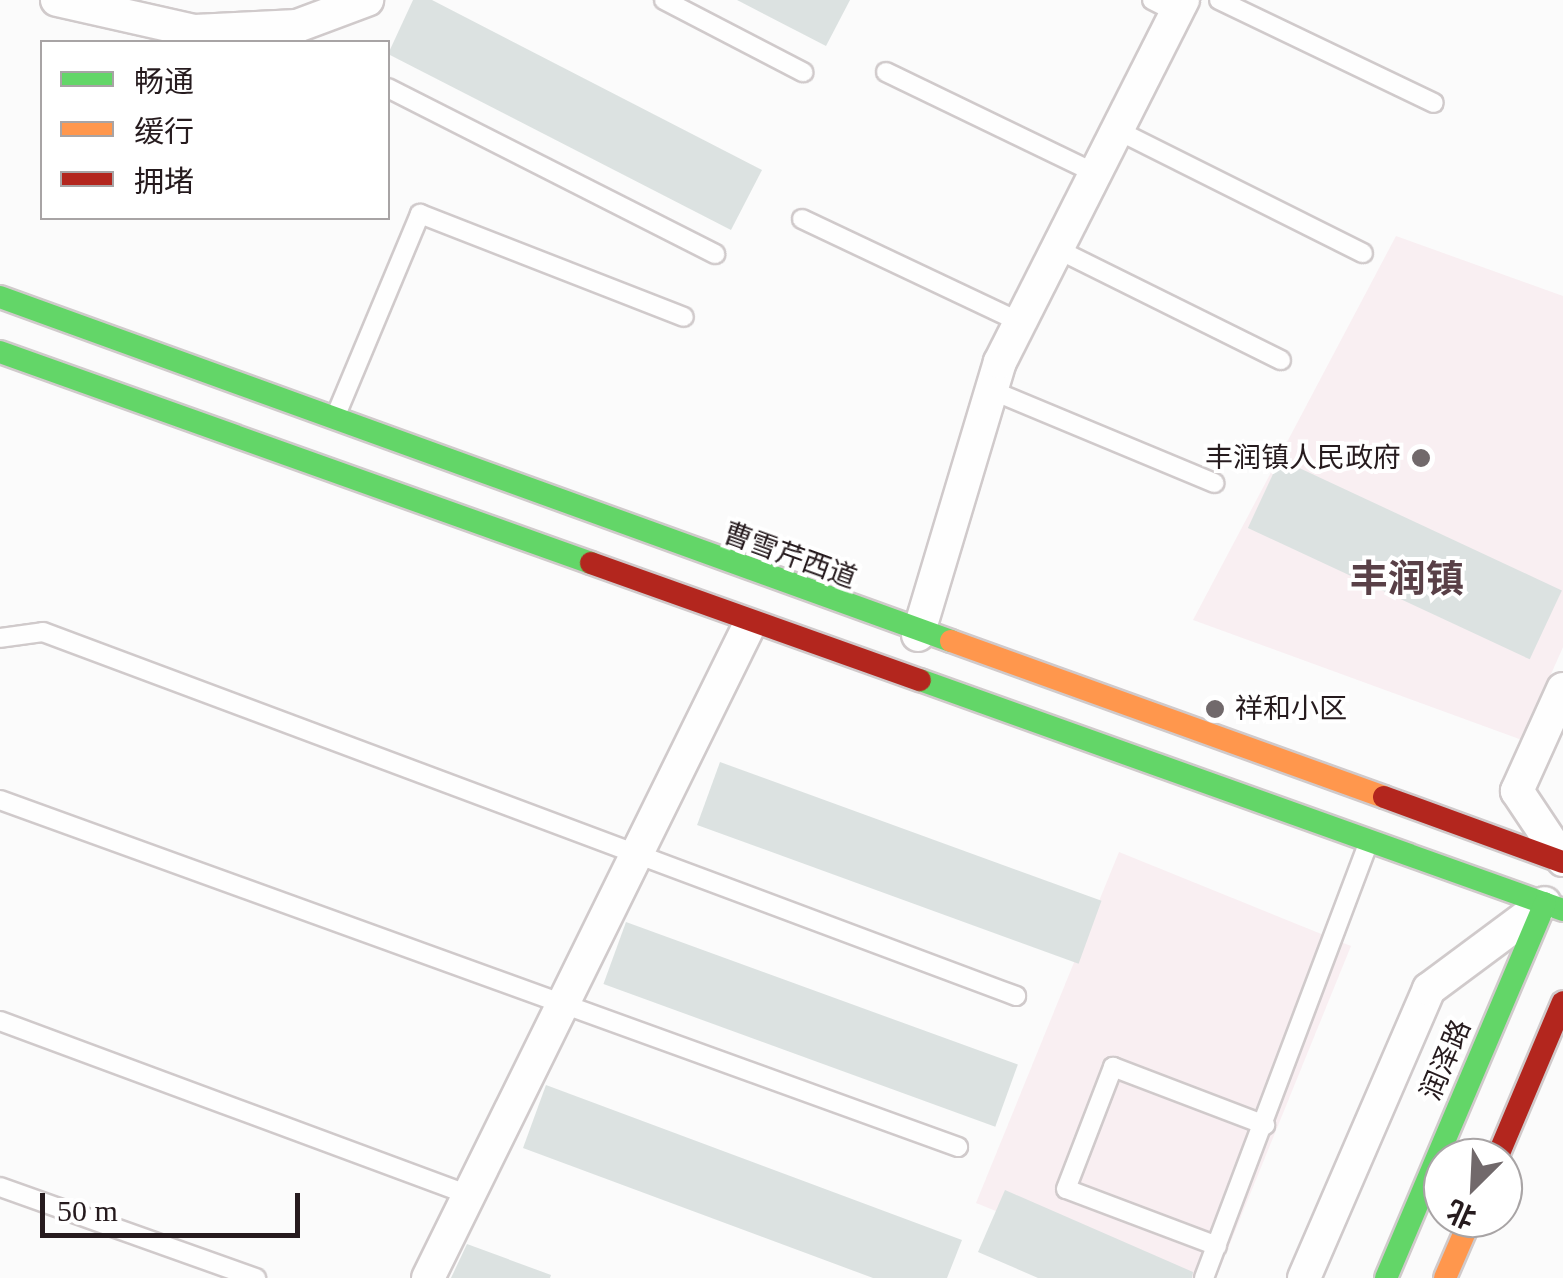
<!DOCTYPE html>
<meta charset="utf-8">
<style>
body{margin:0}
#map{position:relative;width:1563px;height:1278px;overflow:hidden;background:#fbfbfb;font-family:"Times New Roman","Noto Sans SC",serif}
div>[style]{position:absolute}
.built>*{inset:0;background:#f9eff2}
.building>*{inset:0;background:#dce2e1;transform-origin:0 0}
.roads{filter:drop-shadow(2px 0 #d0cacb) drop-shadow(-2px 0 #d0cacb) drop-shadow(0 2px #d0cacb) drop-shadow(0 -2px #d0cacb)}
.lane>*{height:18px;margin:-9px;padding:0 9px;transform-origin:9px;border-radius:9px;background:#fefefe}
.street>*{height:32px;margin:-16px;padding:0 16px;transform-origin:16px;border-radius:16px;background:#fefefe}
.fast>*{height:22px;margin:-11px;padding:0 11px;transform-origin:11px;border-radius:11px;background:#63d668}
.slow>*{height:22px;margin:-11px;padding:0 11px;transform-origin:11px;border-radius:11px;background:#ff974d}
.jam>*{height:22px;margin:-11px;padding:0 11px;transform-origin:11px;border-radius:11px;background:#b3261e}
.dots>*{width:28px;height:28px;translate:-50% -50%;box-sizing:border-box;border:5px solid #fff;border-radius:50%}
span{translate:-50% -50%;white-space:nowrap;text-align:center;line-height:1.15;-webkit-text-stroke:8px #fff;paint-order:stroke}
.poi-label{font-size:28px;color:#261b1e}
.right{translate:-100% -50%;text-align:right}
.left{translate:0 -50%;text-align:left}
.street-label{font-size:28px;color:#261b1e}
.district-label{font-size:38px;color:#594047;font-weight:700}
.legend{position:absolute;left:40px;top:40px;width:350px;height:180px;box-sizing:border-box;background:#fff;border:2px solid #a8a4a5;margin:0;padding:12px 18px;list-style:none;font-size:30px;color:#261b1e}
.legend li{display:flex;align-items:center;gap:20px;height:50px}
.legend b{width:50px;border:2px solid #a8a4a5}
.north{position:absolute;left:1423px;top:1138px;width:100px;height:100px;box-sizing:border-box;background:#fff;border:2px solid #a8a4a5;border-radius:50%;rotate:204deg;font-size:28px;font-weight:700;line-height:40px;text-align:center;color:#261b1e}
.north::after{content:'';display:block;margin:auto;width:35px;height:45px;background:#71696b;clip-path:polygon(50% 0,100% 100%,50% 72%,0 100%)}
.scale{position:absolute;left:40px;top:1193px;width:260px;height:45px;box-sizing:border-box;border:5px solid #261b1e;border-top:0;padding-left:12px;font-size:30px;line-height:35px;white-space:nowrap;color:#261b1e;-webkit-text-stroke:8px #fff;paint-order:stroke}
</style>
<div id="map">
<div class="built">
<i style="clip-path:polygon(1396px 236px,1563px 296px,1563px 647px,1522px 740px,1193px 620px)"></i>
<i style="clip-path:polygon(1119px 852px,1351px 946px,1216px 1278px,1160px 1278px,976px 1203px)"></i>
</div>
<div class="building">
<i style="clip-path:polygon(413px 0,432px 0,762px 170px,731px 230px,388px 54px)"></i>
<i style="clip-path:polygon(737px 0,850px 0,826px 46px)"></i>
<i style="left:1280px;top:459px;width:311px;height:76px;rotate:25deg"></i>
<i style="left:720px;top:762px;width:406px;height:67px;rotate:20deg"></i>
<i style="left:626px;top:922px;width:417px;height:66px;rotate:20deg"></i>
<i style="clip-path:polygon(546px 1085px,962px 1240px,947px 1278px,873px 1278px,523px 1148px)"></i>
<i style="clip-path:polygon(1005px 1190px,1193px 1272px,1192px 1278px,1038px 1278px,978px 1252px)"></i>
<i style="clip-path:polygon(467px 1244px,551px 1275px,550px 1278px,451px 1278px)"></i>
</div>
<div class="roads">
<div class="lane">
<i style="left:664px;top:0;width:157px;rotate:27.4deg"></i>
<i style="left:1152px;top:0;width:27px;rotate:27deg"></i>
<i style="left:1219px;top:0;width:238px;rotate:25.6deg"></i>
<i style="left:886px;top:72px;width:234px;rotate:25.8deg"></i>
<i style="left:388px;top:88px;width:367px;rotate:26.9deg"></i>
<i style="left:1117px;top:130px;width:275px;rotate:26.6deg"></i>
<i style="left:802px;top:219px;width:241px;rotate:25.3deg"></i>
<i style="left:1057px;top:249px;width:250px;rotate:26.4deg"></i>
<i style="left:991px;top:390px;width:242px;rotate:22.6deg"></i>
<i style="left:336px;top:415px;width:218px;rotate:-67.3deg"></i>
<i style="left:420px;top:214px;width:283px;rotate:21.3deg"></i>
<i style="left:0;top:638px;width:43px;rotate:-7.9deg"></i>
<i style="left:43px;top:632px;width:1039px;rotate:20.51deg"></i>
<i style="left:0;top:800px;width:1019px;rotate:19.91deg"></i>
<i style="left:0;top:1021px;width:500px;rotate:20.35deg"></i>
<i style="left:0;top:1187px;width:272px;rotate:19.6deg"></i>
<i style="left:1217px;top:1246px;width:161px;rotate:-159.3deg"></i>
<i style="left:1066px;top:1189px;width:131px;rotate:-68.9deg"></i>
<i style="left:1113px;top:1067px;width:163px;rotate:20.9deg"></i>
<i style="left:1204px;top:1278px;width:461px;rotate:-69.3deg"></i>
</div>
<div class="street">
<i style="left:57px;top:0;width:141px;rotate:12.7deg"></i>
<i style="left:195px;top:31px;width:102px;rotate:-2.8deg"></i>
<i style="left:297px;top:26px;width:75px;rotate:-20.4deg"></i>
<i style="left:918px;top:635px;width:285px;rotate:-73.3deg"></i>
<i style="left:1000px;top:362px;width:406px;rotate:-63.2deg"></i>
<i style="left:1563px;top:689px;width:112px;rotate:114.3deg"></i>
<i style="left:1517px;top:791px;width:83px;rotate:56.3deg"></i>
<i style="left:428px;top:1278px;width:727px;rotate:-63.79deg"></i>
<i style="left:1304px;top:1278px;width:315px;rotate:-66.6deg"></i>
<i style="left:1429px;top:989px;width:144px;rotate:-36.6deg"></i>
</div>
<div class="fast">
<i style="left:0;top:297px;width:1011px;rotate:19.89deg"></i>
<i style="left:0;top:352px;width:628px;rotate:19.65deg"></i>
<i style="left:920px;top:680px;width:683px;rotate:19.68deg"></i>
<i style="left:1386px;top:1278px;width:407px;rotate:-67deg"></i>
</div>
<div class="slow">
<i style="left:951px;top:641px;width:460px;rotate:19.8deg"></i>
<i style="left:1445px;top:1278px;width:65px;rotate:-66.6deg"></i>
</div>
<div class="jam">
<i style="left:591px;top:563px;width:349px;rotate:19.6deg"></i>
<i style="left:1384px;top:797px;width:190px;rotate:20deg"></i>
<i style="left:1497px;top:1158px;width:169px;rotate:-67.1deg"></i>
</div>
</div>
<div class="dots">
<i style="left:1421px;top:458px;background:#71696b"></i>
<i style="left:1215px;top:709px;background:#71696b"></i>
</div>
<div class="poi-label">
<span class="right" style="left:1401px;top:458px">丰润镇人民政府</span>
<span class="left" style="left:1235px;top:709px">祥和小区</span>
</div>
<div class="street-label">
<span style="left:790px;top:556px;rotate:20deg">曹雪芹西道</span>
<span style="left:1446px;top:1060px;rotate:-67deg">润泽路</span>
</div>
<div class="district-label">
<span style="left:1407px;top:580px">丰润镇</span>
</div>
<ul class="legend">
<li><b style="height:12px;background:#63d668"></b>畅通</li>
<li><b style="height:12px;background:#ff974d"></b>缓行</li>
<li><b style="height:12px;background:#b3261e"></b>拥堵</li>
</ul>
<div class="north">北</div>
<div class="scale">50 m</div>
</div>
